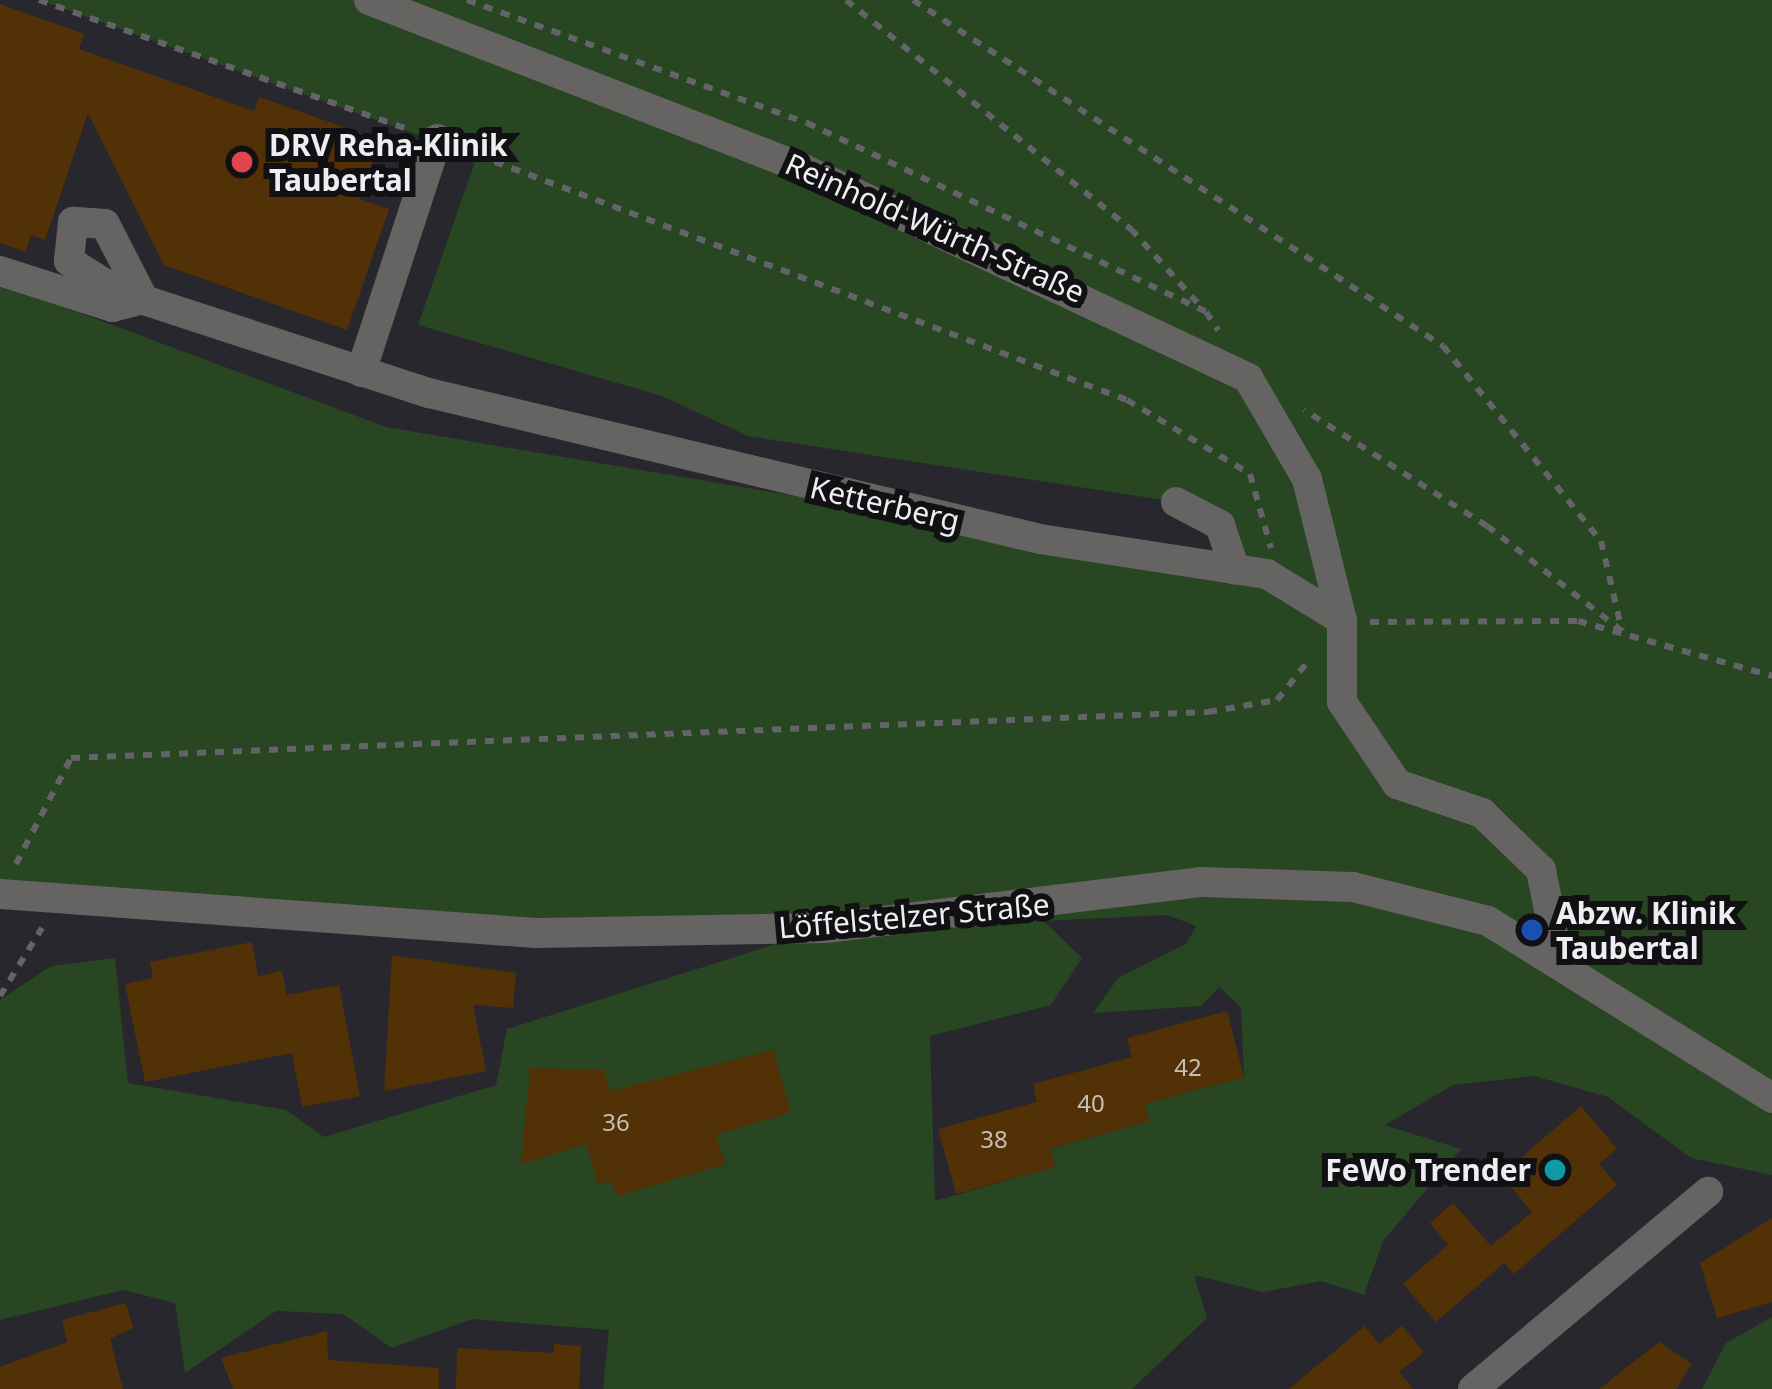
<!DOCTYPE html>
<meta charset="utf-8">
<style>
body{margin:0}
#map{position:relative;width:1772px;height:1389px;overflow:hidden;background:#28272d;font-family:"Noto Sans",sans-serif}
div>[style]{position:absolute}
.green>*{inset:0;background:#274621}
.building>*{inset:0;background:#533106}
.path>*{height:6px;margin-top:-3px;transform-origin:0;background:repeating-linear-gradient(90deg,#646369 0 9px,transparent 0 18px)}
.minor>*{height:30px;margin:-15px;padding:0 15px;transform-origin:15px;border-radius:15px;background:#666462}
.dots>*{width:33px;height:33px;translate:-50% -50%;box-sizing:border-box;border:6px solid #111013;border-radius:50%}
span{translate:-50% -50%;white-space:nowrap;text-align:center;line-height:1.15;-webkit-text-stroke:12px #111013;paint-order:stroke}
.number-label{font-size:24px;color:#c7beb6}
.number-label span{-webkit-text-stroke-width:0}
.poi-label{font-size:30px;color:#eeedf1;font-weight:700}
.left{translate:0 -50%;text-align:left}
.right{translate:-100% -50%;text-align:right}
.street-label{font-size:30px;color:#eeedf1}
</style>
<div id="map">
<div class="green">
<i style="clip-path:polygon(evenodd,39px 0,1772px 0,1772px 1175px,1691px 1158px,1608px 1097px,1534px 1076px,1453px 1085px,1385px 1125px,1461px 1149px,1383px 1241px,1364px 1295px,1321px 1281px,1263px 1292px,1194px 1275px,1207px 1318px,1132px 1389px,603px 1389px,609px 1330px,472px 1319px,392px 1348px,343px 1314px,276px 1311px,185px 1373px,175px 1303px,123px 1290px,0 1320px,0 1000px,51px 966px,115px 958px,128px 1083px,286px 1110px,324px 1137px,496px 1085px,507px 1029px,820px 930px,536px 933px,0 894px,0 283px,386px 427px,1234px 570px,1220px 525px,1176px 502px,748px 436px,662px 396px,418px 325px,477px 156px,39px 0,1167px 915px,1196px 926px,1186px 944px,1118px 978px,1093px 1013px,1201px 1006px,1219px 987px,1241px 1007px,1244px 1077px,1145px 1104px,1148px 1121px,1050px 1149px,1054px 1167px,935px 1201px,930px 1036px,1051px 1005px,1082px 958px,1044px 921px,1167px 915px)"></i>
<i style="clip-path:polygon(1772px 1317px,1772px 1389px,1702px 1389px,1726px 1343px)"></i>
</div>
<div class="building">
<i style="clip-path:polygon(0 4px,84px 34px,79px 49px,254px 111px,259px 97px,380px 140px,360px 199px,389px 209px,347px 330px,164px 265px,88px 113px,45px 240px,31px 235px,26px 252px,0 243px)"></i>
<i style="clip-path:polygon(252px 942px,258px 976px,282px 971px,287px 995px,339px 985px,360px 1096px,302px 1107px,292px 1053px,145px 1082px,125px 984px,153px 978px,150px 962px)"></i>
<i style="clip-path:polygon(392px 955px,516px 973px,513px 1008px,473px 1005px,486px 1071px,384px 1091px)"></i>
<i style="clip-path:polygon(1227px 1011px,1244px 1077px,1145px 1104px,1149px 1121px,1050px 1149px,1055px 1167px,956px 1194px,938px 1129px,1037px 1102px,1033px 1084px,1132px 1057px,1127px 1038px)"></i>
<i style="clip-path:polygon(773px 1050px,791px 1112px,716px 1135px,726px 1164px,618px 1196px,610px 1181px,598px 1184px,586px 1144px,521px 1164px,530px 1068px,604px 1070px,610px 1091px)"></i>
<i style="clip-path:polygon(1581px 1106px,1617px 1149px,1599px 1164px,1617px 1185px,1514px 1274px,1504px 1263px,1436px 1322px,1403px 1284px,1448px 1245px,1430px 1223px,1453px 1203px,1491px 1246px,1532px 1212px,1501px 1175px)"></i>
<i style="clip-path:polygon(1772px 1218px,1772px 1302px,1717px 1318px,1700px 1263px)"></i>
<i style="clip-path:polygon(126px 1303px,133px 1328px,110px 1339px,123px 1389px,0 1389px,0 1367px,67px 1342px,62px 1320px)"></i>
<i style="clip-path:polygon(1365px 1326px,1379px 1344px,1402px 1326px,1424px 1352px,1399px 1372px,1413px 1389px,1289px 1389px)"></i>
<i style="clip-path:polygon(327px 1331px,328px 1360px,439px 1368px,439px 1389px,233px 1389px,221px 1358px)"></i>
<i style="clip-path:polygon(1659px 1342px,1692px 1364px,1676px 1389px,1599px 1389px)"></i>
<i style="clip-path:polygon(554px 1344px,581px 1346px,579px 1389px,456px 1389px,457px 1348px,554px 1353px)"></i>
</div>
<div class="path">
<i style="left:39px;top:0;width:393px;rotate:19.3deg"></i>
<i style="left:467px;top:0;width:362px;rotate:19.9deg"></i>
<i style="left:807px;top:123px;width:441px;rotate:25.3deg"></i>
<i style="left:1206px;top:312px;width:22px;rotate:56deg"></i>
<i style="left:846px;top:0;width:366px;rotate:38.8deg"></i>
<i style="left:1131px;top:229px;width:109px;rotate:48deg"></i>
<i style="left:913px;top:0;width:633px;rotate:33.14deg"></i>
<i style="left:1443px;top:346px;width:251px;rotate:51deg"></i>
<i style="left:1601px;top:541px;width:92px;rotate:76.9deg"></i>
<i style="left:1622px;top:631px;width:171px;rotate:-142.1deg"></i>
<i style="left:1487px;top:526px;width:217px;rotate:-147.6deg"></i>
<i style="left:461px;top:149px;width:712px;rotate:20.65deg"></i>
<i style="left:1127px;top:400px;width:144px;rotate:31deg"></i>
<i style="left:1250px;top:474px;width:77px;rotate:74.2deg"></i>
<i style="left:1370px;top:622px;width:208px;rotate:-0.3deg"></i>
<i style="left:1578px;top:621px;width:202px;rotate:15.8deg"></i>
<i style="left:16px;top:864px;width:119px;rotate:-62.6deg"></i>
<i style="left:71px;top:758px;width:1138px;rotate:-2.32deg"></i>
<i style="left:1208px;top:712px;width:70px;rotate:-9.9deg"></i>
<i style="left:1277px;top:700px;width:53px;rotate:-51.2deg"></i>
<i style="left:0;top:996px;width:80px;rotate:-58.3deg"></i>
</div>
<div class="minor">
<i style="left:369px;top:0;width:457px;rotate:21.2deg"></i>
<i style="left:795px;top:165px;width:501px;rotate:25.18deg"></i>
<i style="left:1248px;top:378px;width:117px;rotate:59.7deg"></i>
<i style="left:1307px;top:479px;width:145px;rotate:76.1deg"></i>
<i style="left:0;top:271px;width:118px;rotate:17.8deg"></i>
<i style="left:112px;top:307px;width:21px;rotate:-14deg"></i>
<i style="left:144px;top:300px;width:85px;rotate:-117.2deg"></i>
<i style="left:105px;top:224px;width:32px;rotate:-176deg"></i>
<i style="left:73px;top:222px;width:39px;rotate:96deg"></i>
<i style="left:69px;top:261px;width:41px;rotate:32.2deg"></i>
<i style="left:104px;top:283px;width:43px;rotate:23deg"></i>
<i style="left:144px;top:300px;width:300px;rotate:18.1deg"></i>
<i style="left:429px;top:393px;width:628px;rotate:13.44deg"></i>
<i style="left:1040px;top:539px;width:230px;rotate:8.8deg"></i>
<i style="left:1267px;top:574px;width:88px;rotate:31.5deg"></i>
<i style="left:1342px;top:620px;width:82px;rotate:90deg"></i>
<i style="left:1342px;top:702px;width:99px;rotate:56.1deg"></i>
<i style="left:1397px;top:784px;width:90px;rotate:18.8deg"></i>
<i style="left:1482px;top:813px;width:82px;rotate:44deg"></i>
<i style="left:1541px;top:870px;width:92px;rotate:78.7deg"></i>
<i style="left:361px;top:372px;width:245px;rotate:-71.9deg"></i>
<i style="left:1176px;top:502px;width:50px;rotate:27.6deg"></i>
<i style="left:1220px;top:525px;width:47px;rotate:71.6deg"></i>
<i style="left:0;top:894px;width:537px;rotate:4.16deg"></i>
<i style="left:536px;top:933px;width:290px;rotate:-1deg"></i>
<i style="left:826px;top:928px;width:379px;rotate:-7deg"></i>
<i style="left:1202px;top:882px;width:151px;rotate:1.9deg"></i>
<i style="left:1353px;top:887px;width:139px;rotate:14.1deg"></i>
<i style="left:1488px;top:921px;width:335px;rotate:31.9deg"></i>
<i style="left:1473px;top:1389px;width:307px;rotate:-40deg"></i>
</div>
<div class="dots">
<i style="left:242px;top:162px;background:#e0444e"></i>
<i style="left:1532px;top:930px;background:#1a4fb4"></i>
<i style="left:1555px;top:1170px;background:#0f9aa8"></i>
</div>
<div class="number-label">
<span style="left:1188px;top:1067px">42</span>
<span style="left:1091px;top:1103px">40</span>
<span style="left:616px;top:1122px">36</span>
<span style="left:994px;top:1139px">38</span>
</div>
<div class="poi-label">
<span class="left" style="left:269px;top:162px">DRV Reha-Klinik<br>Taubertal</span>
<span class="left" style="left:1556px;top:930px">Abzw. Klinik<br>Taubertal</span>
<span class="right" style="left:1531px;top:1170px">FeWo Trender</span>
</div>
<div class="street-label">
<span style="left:935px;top:228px;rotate:24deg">Reinhold-Würth-Straße</span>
<span style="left:885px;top:504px;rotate:13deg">Ketterberg</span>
<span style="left:914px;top:916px;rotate:-5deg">Löffelstelzer Straße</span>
</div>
</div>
